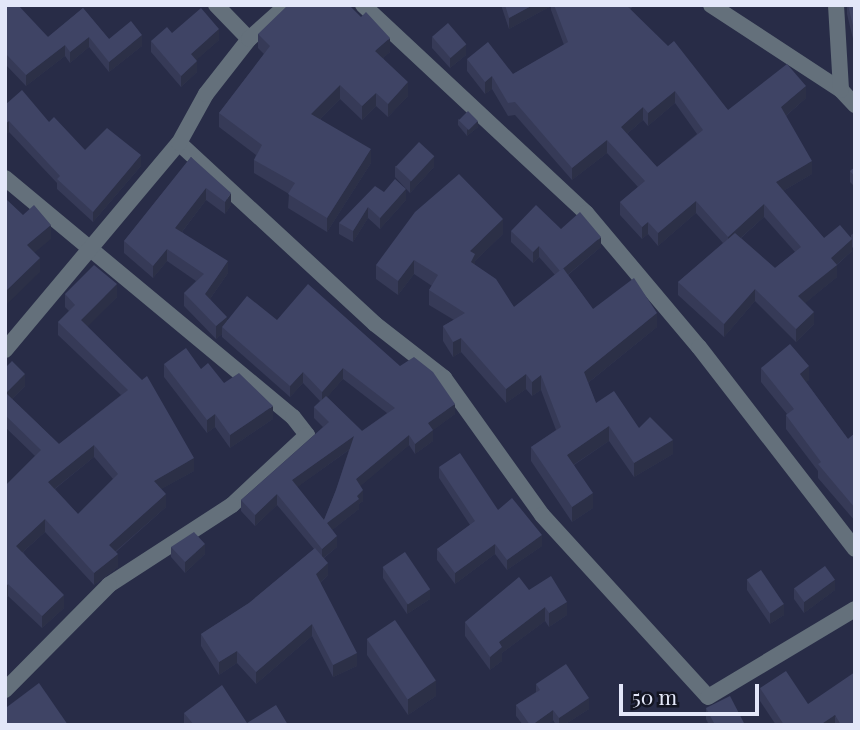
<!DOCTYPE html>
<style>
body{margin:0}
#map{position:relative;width:860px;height:730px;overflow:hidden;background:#282c47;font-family:"Playfair Display",serif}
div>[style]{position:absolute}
.minor>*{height:16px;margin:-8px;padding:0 8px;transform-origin:8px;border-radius:8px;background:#64707b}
.wall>*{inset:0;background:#363a57}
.shaded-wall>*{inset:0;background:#2c3047}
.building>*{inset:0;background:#3f4465;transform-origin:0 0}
span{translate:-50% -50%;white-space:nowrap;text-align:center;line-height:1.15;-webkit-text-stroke:7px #131522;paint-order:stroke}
.frame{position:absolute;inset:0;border:7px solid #e3e7f9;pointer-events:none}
.scale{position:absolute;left:619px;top:684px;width:140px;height:32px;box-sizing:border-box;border:4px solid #e3e7f9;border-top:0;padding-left:9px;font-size:21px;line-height:24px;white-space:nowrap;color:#e3e7f9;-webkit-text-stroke:5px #131522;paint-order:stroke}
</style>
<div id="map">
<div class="minor">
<i style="left:216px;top:5px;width:47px;rotate:45.9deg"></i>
<i style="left:363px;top:5px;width:305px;rotate:43deg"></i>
<i style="left:586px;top:213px;width:175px;rotate:49.9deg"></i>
<i style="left:699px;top:347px;width:255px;rotate:52.3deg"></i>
<i style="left:711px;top:5px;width:155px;rotate:33.2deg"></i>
<i style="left:841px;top:90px;width:21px;rotate:47deg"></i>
<i style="left:836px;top:5px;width:85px;rotate:86.6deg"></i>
<i style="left:179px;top:143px;width:267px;rotate:42.7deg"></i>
<i style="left:375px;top:324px;width:88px;rotate:38deg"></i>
<i style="left:444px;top:378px;width:168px;rotate:54.4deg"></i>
<i style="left:542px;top:515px;width:246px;rotate:47.6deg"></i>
<i style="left:708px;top:697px;width:171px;rotate:-30.9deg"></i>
<i style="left:5px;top:178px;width:374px;rotate:39.7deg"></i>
<i style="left:293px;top:417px;width:23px;rotate:52deg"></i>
<i style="left:307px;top:435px;width:103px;rotate:137deg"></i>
<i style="left:232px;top:505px;width:147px;rotate:147deg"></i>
<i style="left:109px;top:585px;width:148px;rotate:134.7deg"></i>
<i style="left:5px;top:350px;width:270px;rotate:-50deg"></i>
<i style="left:179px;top:143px;width:56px;rotate:-61.1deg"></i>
<i style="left:206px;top:94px;width:70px;rotate:-52deg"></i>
<i style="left:249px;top:39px;width:51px;rotate:-41.8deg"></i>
</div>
<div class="wall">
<i style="clip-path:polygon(evenodd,501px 5px,635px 5px,630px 9px,728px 110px,806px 98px,786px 116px,812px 174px,783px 191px,824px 238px,851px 237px,851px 235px,855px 232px,855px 250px,852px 247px,852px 251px,837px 265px,837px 277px,805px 303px,814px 324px,796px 342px,755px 301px,724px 337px,678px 295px,678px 282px,723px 243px,696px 213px,658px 246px,648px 234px,642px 239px,620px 215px,620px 202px,638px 187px,607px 153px,572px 180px,515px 115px,508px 116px,492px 89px,485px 94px,467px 71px,467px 59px,513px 74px,564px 45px,551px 10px,551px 6px,509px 29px,501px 5px,675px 103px,697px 134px,657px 167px,627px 134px,643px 120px,648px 126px,675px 103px,501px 5px,764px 217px,795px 252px,775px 268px,741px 238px,764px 217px)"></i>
<i style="clip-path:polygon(847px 5px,855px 5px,855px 42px,854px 43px,847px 14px)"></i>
<i style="clip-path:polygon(83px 8px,109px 39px,142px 46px,109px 72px,89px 47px,70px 63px,65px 56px,26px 86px,5px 64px,5px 9px,48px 37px)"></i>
<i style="clip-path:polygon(172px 33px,219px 40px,196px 60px,197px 72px,181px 87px,151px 52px,151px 41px)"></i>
<i style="clip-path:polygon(258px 34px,390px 52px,383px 58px,408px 96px,388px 117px,376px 106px,362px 120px,340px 99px,320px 119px,371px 163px,327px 232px,288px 208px,289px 194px,254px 173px,254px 160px,256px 155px,219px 127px,219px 113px,264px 54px,258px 48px)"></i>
<i style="clip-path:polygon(432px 37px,466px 55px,450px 68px,432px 48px)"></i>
<i style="clip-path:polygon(5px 105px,49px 122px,85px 150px,141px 166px,93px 222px,57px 189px,57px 183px,9px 132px,5px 135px)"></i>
<i style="clip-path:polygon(458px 119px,478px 127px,467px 136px,458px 125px)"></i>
<i style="clip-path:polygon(evenodd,191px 157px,231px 205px,225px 214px,206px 200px,182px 232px,228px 273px,210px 299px,227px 320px,277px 320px,455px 414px,433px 430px,433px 441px,415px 454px,409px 445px,360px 486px,363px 501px,359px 504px,359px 509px,332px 530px,337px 547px,324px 558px,328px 575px,320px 583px,357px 666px,333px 677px,312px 636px,256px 684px,237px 663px,219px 675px,201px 646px,201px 634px,249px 603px,314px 549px,277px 505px,255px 526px,241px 511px,241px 500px,323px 427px,314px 418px,314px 407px,320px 401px,303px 383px,290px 397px,222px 337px,222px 334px,216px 339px,184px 306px,184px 293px,196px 281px,167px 261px,153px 278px,124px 253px,124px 241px,191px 157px,343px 379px,387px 413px,362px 431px,327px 397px,343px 379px,191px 157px,349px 450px,336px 490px,324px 520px,297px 487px,349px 450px)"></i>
<i style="clip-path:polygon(395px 166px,434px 167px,410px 193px,395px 177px)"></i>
<i style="clip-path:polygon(855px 167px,855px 187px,850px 182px,850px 171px)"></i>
<i style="clip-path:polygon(384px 192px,406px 200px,380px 229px,368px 218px,353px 242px,339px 234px,339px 223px)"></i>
<i style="clip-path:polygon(561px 229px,601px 247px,568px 275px,593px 309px,657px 327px,588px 383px,596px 403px,639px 428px,673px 454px,634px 477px,609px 441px,574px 465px,593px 508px,572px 522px,531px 461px,531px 447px,556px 430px,541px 390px,532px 396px,526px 389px,506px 403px,461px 352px,453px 357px,443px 341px,443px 326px,454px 320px,429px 305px,429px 290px,432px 286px,414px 274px,398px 295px,376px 279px,376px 265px,503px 234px,475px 261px,475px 266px,514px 307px,555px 275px,539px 257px,533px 263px,511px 242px,511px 231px)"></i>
<i style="clip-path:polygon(evenodd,65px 294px,117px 297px,87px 326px,194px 471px,161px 489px,166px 507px,116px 552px,118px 567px,94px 585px,45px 532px,23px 552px,64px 608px,42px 628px,8px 596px,5px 600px,5px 486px,35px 456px,5px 427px,5px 368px,25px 386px,12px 399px,59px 444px,121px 395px,58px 335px,58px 322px,69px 311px,65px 307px,65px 294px,94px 457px,113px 479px,78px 514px,55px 489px,94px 457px)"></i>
<i style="clip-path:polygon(164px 364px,201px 369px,224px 383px,273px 419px,230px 448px,215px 427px,207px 433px,164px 377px)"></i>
<i style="clip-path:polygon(761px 368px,809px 380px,806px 382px,848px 439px,855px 433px,855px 521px,818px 478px,818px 471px,786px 429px,786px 415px,787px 414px,761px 382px)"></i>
<i style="clip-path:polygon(439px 467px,498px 510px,542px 546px,507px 570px,495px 554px,455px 584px,437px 560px,437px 549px,470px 525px,439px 478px)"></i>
<i style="clip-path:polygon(171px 547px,205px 554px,185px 573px,171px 557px)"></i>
<i style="clip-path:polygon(383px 567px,430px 599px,407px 614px,383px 578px)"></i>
<i style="clip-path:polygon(747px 579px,784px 615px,770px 624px,747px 590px)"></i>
<i style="clip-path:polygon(794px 588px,835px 590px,804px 613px,794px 599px)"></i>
<i style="clip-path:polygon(529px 590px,567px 615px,549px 627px,545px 621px,502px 653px,502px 661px,490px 670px,465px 636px,465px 622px)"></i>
<i style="clip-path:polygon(367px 639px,436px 696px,408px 715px,367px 655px)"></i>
<i style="clip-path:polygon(536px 684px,589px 709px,564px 725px,556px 725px,553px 720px,547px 725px,523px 725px,516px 716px,516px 705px,536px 692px)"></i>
<i style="clip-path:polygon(760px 688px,808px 704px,855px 725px,776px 725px,760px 701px)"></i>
<i style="clip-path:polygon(706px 708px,745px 725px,709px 725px,706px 719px)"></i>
<i style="clip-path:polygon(184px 713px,247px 723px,288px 725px,185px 725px,184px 723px)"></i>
</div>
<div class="shaded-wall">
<i style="clip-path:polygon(533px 5px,551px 6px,509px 29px,509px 18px)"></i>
<i style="clip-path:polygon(219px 29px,219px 40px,191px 65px,191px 54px)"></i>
<i style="clip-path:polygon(142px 35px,142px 46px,109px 72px,109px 62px)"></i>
<i style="clip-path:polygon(89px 37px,89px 47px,70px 63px,70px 52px)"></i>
<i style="clip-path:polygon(390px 38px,390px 52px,375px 65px,375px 51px)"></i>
<i style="clip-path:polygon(466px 44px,466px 55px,450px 68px,450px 57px)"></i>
<i style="clip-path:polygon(65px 45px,65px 56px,26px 86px,26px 75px)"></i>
<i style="clip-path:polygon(197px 61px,197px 72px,181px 87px,181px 76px)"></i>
<i style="clip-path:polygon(492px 76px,492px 89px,485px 94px,485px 82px)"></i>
<i style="clip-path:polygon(408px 82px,408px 96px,388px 117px,388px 104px)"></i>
<i style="clip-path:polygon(340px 85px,340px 99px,311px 128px,311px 114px)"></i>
<i style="clip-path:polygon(806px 86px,806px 98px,781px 120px,781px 107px)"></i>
<i style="clip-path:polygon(675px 91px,675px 103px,648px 126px,648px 113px)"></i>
<i style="clip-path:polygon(376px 93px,376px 106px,362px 120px,362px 106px)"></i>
<i style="clip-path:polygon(643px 107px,643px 120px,621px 139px,621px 127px)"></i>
<i style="clip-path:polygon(9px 121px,9px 132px,5px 135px,5px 124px)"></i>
<i style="clip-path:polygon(478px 121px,478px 127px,467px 136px,467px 130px)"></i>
<i style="clip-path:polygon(607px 140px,607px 153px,572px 180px,572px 168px)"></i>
<i style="clip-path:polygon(371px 149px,371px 163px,327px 232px,327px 218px)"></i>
<i style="clip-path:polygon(141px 155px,141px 166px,93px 222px,93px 212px)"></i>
<i style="clip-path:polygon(434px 156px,434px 167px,410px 193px,410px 182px)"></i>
<i style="clip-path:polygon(812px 161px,812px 174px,776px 195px,776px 182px)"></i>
<i style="clip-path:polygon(206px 188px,206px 200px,175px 241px,175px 228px)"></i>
<i style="clip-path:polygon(406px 189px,406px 200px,380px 229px,380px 218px)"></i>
<i style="clip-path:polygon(231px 193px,231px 205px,225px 214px,225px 202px)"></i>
<i style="clip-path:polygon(696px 201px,696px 213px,658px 246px,658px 233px)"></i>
<i style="clip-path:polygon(764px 204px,764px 217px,728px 249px,728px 237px)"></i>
<i style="clip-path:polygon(368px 207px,368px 218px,353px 242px,353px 231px)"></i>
<i style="clip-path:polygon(503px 219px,503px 234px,475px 261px,475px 269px,471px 277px,470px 251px)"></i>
<i style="clip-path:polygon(648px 222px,648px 234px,642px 239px,642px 227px)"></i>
<i style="clip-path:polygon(51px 225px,51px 239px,27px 259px,27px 245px)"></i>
<i style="clip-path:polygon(601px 237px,601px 247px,560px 281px,560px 271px)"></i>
<i style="clip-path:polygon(852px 239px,852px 251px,834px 267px,837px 265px,837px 277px,798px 309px,798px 296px,831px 258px)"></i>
<i style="clip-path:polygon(539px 246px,539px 257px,533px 263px,533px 252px)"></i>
<i style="clip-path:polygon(167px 249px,167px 261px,153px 278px,153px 266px)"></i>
<i style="clip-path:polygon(40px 258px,40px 272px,5px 306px,5px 292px)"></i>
<i style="clip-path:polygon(414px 260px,414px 274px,398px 295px,398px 281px)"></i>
<i style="clip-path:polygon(228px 261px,228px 273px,205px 306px,205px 294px)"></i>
<i style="clip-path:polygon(117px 284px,117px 297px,81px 333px,81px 320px)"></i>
<i style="clip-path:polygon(755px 289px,755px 301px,724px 337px,724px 324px)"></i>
<i style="clip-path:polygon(814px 312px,814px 324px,796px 342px,796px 329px)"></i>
<i style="clip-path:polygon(657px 313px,657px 327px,584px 386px,584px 372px)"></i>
<i style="clip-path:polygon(227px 317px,227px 329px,222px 327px,222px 334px,216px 339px,216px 326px)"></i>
<i style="clip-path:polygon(461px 338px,461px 352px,453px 357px,453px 342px)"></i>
<i style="clip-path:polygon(809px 366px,809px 380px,800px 387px,800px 374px)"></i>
<i style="clip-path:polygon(343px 368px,343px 379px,322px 403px,322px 392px)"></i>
<i style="clip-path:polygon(303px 372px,303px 383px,290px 397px,290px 386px)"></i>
<i style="clip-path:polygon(25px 374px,25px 386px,6px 405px,6px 393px)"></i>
<i style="clip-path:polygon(526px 374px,526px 389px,506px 403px,506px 389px)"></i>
<i style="clip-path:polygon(541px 375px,541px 390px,532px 396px,532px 382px)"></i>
<i style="clip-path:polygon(455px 404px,455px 414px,428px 434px,428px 423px)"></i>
<i style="clip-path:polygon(273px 406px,273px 419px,230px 448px,230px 435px)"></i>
<i style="clip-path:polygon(215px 414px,215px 427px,207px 433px,207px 420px)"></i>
<i style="clip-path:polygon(609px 426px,609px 441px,567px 469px,567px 455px)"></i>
<i style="clip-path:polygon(433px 430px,433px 441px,415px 454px,415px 444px)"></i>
<i style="clip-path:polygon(409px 435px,409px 445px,356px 490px,356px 479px)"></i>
<i style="clip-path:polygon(354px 436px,354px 446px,292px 491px,292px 480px)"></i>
<i style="clip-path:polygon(673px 440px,673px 454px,634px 477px,634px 463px)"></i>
<i style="clip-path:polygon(94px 445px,94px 457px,48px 494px,48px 482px)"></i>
<i style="clip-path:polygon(194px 458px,194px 471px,154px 493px,154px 481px)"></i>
<i style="clip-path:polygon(363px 490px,363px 501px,359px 504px,359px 509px,327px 534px,327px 523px)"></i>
<i style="clip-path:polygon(593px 493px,593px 508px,572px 522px,572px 507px)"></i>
<i style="clip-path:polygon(166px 494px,166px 507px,109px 557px,109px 545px)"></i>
<i style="clip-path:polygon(277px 494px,277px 505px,255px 526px,255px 515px)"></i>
<i style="clip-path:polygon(45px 519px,45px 532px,16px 558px,16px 546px)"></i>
<i style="clip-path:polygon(542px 535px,542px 546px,507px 570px,507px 560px)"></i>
<i style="clip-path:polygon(337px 536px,337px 547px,322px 559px,322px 549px)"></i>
<i style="clip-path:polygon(205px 544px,205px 554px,185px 573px,185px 562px)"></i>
<i style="clip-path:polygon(495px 544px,495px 554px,455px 584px,455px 573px)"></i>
<i style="clip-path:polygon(118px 554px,118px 567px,94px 585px,94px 573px)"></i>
<i style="clip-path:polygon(328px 563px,328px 575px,316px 586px,316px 574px)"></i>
<i style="clip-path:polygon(835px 580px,835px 590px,804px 613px,804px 602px)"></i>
<i style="clip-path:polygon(8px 584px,8px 596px,5px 600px,5px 588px)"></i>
<i style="clip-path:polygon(430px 589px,430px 599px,407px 614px,407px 603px)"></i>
<i style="clip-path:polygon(64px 595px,64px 608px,42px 628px,42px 616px)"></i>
<i style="clip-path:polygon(567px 602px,567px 615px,549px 627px,549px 613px)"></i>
<i style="clip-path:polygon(784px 604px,784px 615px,770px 624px,770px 613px)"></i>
<i style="clip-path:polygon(545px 607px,545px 621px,502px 653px,502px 661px,490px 670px,490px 657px,499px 642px)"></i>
<i style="clip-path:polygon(312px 624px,312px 636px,256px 684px,256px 672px)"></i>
<i style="clip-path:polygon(237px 651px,237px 663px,219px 675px,219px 662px)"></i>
<i style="clip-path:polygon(357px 653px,357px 666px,333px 677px,333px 665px)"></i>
<i style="clip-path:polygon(436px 680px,436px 696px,408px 715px,408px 699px)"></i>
<i style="clip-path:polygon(589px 698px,589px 709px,564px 725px,559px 725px,559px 718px)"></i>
<i style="clip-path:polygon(553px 710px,553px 720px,547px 725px,532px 725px)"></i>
<i style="clip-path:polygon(835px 715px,835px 725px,820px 725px)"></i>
</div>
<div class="building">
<i style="clip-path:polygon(9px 5px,18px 5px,48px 37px,83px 8px,109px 39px,131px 21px,142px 35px,109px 62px,89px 37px,70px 52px,65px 45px,26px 75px,5px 53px,5px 9px)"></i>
<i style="clip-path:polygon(288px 5px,349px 5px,361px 17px,366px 12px,390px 38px,375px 51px,408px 82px,388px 104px,376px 93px,362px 106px,340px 85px,311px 114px,371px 149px,327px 218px,288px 194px,295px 183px,254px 160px,262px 145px,219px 113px,270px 46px,258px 34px)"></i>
<i style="clip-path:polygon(505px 5px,533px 5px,509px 18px)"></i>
<i style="clip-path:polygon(evenodd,554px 5px,626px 5px,668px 46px,674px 41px,728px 110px,787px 64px,806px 86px,781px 107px,812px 161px,776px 182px,824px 238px,840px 225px,852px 239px,831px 258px,837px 265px,798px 296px,814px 312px,796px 329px,755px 289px,724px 324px,678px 282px,735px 233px,775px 268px,801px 247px,764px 204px,728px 237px,696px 201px,658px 233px,648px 222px,642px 227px,620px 202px,645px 181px,607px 140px,572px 168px,515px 102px,508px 103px,492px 76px,485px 82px,467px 59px,488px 42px,513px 74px,568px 42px,554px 5px,675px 91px,703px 130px,657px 167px,621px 127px,643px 107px,648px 113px,675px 91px)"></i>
<i style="clip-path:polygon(848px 5px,855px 5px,855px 30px,854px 30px)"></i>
<i style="clip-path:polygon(201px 8px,219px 29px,191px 54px,197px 61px,181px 76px,151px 41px,167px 27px,172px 33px)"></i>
<i style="left:448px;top:23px;width:28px;height:21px;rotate:49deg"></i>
<i style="clip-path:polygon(22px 90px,49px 122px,54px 117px,85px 150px,107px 128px,141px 155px,93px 212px,57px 179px,60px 176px,9px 121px,5px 124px,5px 105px)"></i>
<i style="left:468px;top:111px;width:14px;height:13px;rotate:45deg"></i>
<i style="left:419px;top:142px;width:21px;height:34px;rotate:43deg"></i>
<i style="clip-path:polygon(191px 157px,231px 193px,225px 202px,206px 188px,175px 228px,228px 261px,205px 294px,227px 317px,216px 326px,184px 293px,204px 274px,167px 249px,153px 266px,124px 241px)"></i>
<i style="clip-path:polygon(855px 167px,855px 177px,850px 171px)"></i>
<i style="clip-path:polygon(459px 174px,503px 219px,470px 251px,475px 254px,471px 262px,496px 279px,514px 307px,563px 268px,593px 309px,634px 278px,657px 313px,584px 372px,596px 403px,614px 391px,639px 428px,650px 417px,673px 440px,634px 463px,609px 426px,567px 455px,593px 493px,572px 507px,531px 447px,561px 427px,541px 375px,532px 382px,526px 374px,506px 389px,461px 338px,453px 342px,443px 326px,465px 313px,429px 290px,438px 275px,414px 260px,398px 281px,376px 265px,415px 212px)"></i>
<i style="clip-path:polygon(395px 179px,406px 189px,380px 218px,368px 207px,353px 231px,339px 223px,375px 186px,384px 192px)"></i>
<i style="clip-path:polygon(5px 198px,23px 215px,34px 205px,51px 225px,27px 245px,40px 258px,5px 292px)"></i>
<i style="clip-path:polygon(536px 205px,561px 229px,580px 212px,601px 237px,560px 271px,539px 246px,533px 252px,511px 231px)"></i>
<i style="clip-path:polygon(evenodd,94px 265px,117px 284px,81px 320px,142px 380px,147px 376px,194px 458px,154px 481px,166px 494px,109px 545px,118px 554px,94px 573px,45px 519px,16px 546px,64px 595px,42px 616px,8px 584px,5px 588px,5px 486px,41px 450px,5px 415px,5px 368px,12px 361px,25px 374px,6px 393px,59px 444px,128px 390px,58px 322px,75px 305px,65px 294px,94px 265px,94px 445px,118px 474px,78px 514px,48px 482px,94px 445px)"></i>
<i style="clip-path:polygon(evenodd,308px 284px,400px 366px,414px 357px,433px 372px,455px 404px,428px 423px,433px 430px,415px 444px,409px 435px,356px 479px,363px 490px,357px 496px,359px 499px,327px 523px,337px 536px,322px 549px,277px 494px,255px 515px,241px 500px,329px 422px,314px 407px,326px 396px,362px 431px,395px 408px,343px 368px,322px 392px,303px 372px,290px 386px,222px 327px,247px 296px,277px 320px,308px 284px,354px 436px,336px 490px,324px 520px,292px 480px,354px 436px)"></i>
<i style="clip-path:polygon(790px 344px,809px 366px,800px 374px,848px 439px,855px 433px,855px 508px,818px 464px,821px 462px,786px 415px,794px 409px,761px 368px)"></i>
<i style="clip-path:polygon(186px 348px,201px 369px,208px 363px,224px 383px,239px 373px,273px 406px,230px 435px,215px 414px,207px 420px,164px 364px)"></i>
<i style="clip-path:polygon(460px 453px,498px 510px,512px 498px,542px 535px,507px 560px,495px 544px,455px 573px,437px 549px,475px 521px,439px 467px)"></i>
<i style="clip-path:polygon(194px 532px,205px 544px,185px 562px,171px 547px)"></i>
<i style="clip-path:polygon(315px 548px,328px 563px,316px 574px,357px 653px,333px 665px,312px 624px,256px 672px,237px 651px,219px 662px,201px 634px,249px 603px)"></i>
<i style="left:405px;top:552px;width:45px;height:27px;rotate:56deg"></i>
<i style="left:825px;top:566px;width:17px;height:38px;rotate:54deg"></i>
<i style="left:761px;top:570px;width:41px;height:17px;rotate:56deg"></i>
<i style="clip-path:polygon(551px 576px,567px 602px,549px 613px,545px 607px,499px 642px,502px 647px,490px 657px,465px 622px,519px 577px,529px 590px)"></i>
<i style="left:395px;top:620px;width:73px;height:34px;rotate:56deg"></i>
<i style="clip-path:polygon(566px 664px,589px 698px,559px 718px,553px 710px,532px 725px,530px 725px,516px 705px,540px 690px,536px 684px)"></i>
<i style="clip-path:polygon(786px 671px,808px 704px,855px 672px,855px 725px,841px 725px,835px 715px,820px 725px,784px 725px,760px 688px)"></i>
<i style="clip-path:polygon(39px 683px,68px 725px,5px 725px,5px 709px,7px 707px)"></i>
<i style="clip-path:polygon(222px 685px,247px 723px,276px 705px,288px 725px,194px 725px,184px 713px)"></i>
<i style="clip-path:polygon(730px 696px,745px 725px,715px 725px,706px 708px)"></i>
</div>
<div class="frame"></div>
<div class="scale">50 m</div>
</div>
